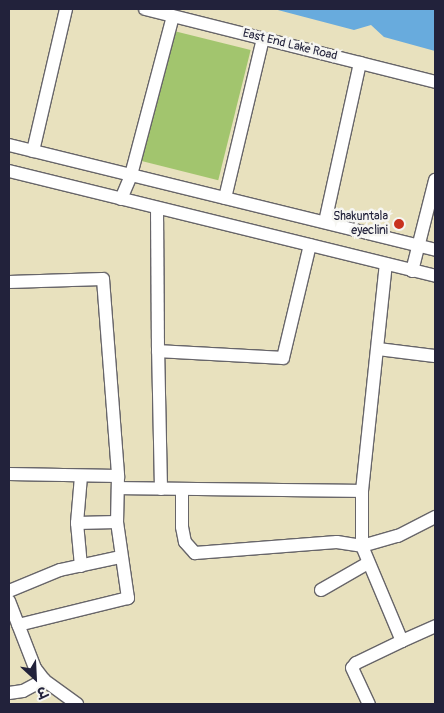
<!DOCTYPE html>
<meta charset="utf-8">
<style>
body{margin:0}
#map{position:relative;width:444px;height:713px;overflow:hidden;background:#e8e1be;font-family:Pangolin,"Playpen Sans Deva",sans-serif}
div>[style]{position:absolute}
.green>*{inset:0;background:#a2c56e;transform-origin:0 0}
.water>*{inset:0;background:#68abdd}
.roads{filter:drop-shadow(1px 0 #676569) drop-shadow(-1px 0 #676569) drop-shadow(0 1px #676569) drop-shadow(0 -1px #676569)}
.minor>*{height:12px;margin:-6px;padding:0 6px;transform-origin:6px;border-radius:6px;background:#fff}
.dots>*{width:14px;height:14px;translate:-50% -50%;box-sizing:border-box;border:2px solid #f6f6f2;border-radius:50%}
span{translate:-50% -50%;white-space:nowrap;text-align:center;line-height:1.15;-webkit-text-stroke:5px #f6f6f2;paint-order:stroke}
.street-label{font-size:12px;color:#22223b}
.poi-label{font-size:12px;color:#22223b}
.right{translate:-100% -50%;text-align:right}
.frame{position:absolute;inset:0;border:10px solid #22223b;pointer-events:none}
.north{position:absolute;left:10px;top:653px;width:50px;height:50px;-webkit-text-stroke:4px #f6f6f2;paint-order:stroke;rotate:155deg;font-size:14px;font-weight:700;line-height:20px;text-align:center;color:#22223b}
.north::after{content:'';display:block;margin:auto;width:18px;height:22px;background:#22223b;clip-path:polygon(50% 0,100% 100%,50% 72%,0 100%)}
</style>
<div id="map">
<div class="green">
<i style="left:174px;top:31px;width:79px;height:134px;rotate:14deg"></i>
</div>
<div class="water">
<i style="clip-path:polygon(274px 9px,435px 9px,435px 51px,384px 37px,371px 25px,354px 30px)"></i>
</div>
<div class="roads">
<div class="minor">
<i style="left:145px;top:9px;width:299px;rotate:14.1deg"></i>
<i style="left:9px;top:145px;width:439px;rotate:13.8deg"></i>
<i style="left:33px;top:151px;width:146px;rotate:-76.9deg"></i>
<i style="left:9px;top:171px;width:439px;rotate:13.8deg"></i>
<i style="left:225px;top:198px;width:163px;rotate:-76.6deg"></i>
<i style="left:121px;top:199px;width:26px;rotate:-67deg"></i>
<i style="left:131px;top:175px;width:164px;rotate:-75.2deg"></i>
<i style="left:157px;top:208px;width:143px;rotate:89.6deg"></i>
<i style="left:325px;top:222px;width:163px;rotate:-77.6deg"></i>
<i style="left:412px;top:271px;width:94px;rotate:-75.8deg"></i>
<i style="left:9px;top:282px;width:94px;rotate:-1.8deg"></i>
<i style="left:103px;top:279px;width:198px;rotate:85.6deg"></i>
<i style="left:378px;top:349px;width:57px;rotate:7deg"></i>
<i style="left:9px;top:474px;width:109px;rotate:1.1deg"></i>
<i style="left:118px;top:476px;width:46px;rotate:91.2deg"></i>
<i style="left:117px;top:522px;width:77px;rotate:81.8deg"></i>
<i style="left:128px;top:598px;width:113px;rotate:166.2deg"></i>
<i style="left:118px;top:488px;width:244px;rotate:0.7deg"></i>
<i style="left:362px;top:491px;width:228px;rotate:-84deg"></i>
<i style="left:161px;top:489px;width:138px;rotate:-91.2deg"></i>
<i style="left:158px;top:351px;width:125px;rotate:3.2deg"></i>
<i style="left:283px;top:358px;width:116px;rotate:-76.6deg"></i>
<i style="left:182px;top:489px;width:38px;rotate:90deg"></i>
<i style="left:182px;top:527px;width:15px;rotate:79deg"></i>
<i style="left:185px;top:542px;width:15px;rotate:48deg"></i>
<i style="left:195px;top:553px;width:142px;rotate:-4.4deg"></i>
<i style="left:337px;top:542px;width:25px;rotate:9deg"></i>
<i style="left:362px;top:546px;width:37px;rotate:-16deg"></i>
<i style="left:398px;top:536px;width:42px;rotate:-27.2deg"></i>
<i style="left:362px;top:491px;width:55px;rotate:90deg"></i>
<i style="left:362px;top:546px;width:103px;rotate:67.2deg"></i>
<i style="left:402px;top:641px;width:51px;rotate:154.4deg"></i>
<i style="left:356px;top:663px;width:6px;rotate:129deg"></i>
<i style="left:352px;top:668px;width:40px;rotate:65deg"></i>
<i style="left:77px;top:523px;width:40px;rotate:-1.4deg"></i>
<i style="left:81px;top:566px;width:43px;rotate:-95.3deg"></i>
<i style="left:77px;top:523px;width:47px;rotate:-85.1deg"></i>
<i style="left:321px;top:590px;width:54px;rotate:-29.9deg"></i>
<i style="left:9px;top:591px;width:55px;rotate:-22.4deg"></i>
<i style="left:60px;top:570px;width:61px;rotate:-12.2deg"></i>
<i style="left:9px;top:601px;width:72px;rotate:68.8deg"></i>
<i style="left:35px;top:668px;width:15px;rotate:53deg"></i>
<i style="left:44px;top:680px;width:41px;rotate:36deg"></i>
<i style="left:402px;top:641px;width:36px;rotate:-24deg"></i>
<i style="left:9px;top:693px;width:14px;rotate:-8deg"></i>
<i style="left:23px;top:691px;width:24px;rotate:-28deg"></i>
</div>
</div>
<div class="dots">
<i style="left:399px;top:224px;background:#c8321e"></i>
</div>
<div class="street-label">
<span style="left:290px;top:45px;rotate:14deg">East End Lake Road</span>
</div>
<div class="poi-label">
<span class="right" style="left:388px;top:224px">Shakuntala<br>eyeclini</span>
</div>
<div class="frame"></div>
<div class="north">उ</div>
</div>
